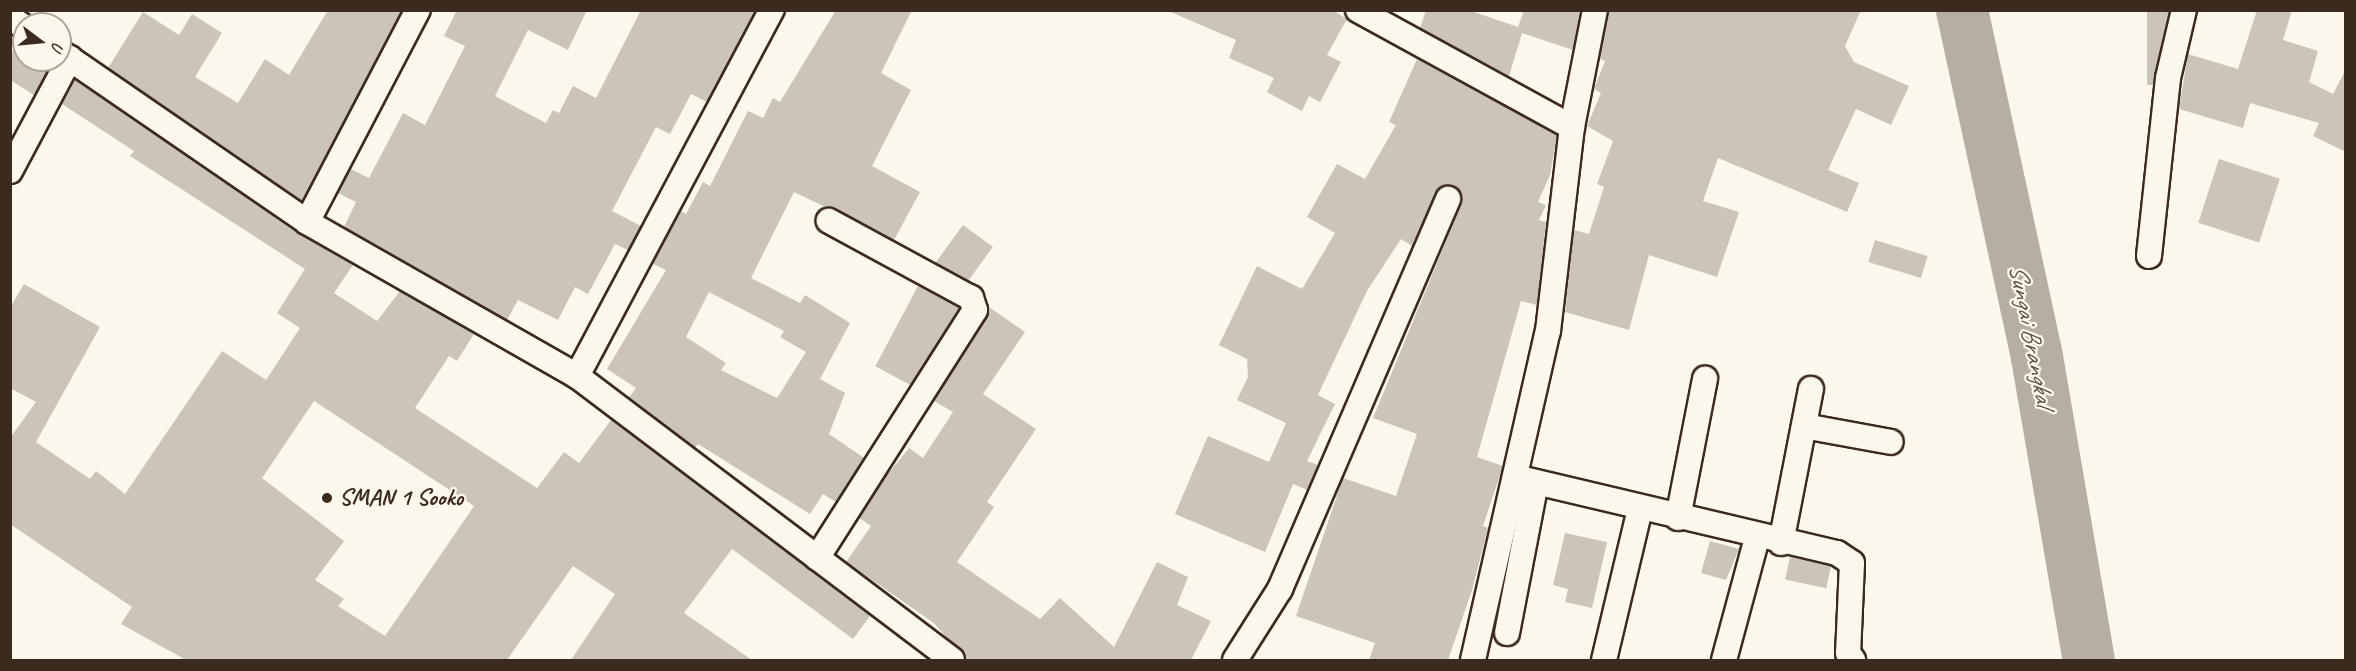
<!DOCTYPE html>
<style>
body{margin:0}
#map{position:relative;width:2356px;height:671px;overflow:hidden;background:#fbf7ec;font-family:Caveat,sans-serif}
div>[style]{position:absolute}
.river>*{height:52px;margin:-26px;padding:0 26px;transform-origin:26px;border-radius:26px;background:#b6aea2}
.building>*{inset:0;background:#ccc4b9;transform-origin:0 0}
.roads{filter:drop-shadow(2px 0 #3b2a1e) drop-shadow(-2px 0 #3b2a1e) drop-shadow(0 2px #3b2a1e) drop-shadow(0 -2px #3b2a1e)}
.minor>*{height:24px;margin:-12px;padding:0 12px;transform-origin:12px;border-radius:12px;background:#fbf7ec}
.dots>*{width:16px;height:16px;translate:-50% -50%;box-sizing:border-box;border:3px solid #fbf7ec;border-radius:50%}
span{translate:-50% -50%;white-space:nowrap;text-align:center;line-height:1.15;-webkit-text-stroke:4.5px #fbf7ec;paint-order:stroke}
.poi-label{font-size:24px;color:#3b2a1e;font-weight:700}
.left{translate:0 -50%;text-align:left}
.water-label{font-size:26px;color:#605246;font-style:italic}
.frame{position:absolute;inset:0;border:12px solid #3b2a1e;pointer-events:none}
.north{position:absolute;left:12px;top:12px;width:60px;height:60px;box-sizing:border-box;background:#fbf7ec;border:2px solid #aea59a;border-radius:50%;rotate:106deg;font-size:16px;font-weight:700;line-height:24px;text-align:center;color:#3b2a1e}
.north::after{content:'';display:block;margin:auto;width:21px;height:27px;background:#3b2a1e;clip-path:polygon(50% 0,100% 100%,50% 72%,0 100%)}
</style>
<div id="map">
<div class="river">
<i style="left:1962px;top:10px;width:355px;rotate:77.8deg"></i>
<i style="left:2037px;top:357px;width:307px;rotate:80.3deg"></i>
</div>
<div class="building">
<i style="clip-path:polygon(328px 10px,402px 10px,302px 201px,108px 68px,143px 12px,179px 35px,192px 14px,222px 33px,195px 77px,238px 103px,265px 59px,289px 75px)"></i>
<i style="clip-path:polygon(457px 10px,587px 10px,568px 50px,528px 30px,495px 96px,546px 123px,553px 110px,559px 113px,573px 86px,596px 98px,641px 10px,756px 10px,707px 102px,691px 94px,670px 134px,656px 127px,612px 211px,641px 226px,628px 250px,615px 244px,588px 294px,575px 287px,558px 320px,518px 300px,507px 320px,344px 227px,356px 202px,338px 193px,351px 169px,369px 178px,403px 113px,425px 125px,465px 46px,444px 36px)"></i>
<i style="clip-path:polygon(evenodd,836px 10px,912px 10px,881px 73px,911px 90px,872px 166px,920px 192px,894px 240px,794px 192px,751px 278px,800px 303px,805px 295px,850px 323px,820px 379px,845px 393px,829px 434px,864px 458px,836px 502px,823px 494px,810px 514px,698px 444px,695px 448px,629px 397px,636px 388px,607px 369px,666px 270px,653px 264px,681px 211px,686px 214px,703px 182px,710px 186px,748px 111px,763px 118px,773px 98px,780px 102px,836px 10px,709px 292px,784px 331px,780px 337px,806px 352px,777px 398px,721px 370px,726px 363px,686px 337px,709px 292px)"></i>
<i style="clip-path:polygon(1166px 10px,1332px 10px,1347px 19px,1327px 55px,1341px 62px,1320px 102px,1309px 96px,1302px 111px,1267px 92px,1274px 78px,1229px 58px,1236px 40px)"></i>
<i style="clip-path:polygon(1426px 10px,1468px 10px,1518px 27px,1524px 10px,1580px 10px,1573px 50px,1522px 33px,1509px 76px,1420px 28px)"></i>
<i style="clip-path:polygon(1609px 10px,1861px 10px,1845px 46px,1854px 62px,1909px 86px,1891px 125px,1856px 109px,1828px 170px,1859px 183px,1847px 212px,1718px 158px,1703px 201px,1739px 212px,1717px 277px,1649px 255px,1629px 330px,1565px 312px,1574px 230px,1589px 234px,1604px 187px,1597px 184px,1613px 141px,1587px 126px,1601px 93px,1594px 89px,1605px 61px,1600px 59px)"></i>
<i style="left:2147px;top:10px;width:22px;height:75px"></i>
<i style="clip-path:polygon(2257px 10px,2292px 10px,2283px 40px,2318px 51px,2309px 82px,2333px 94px,2346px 69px,2346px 152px,2313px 136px,2319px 123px,2250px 103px,2243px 128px,2179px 109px,2188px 54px,2238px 69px)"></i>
<i style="clip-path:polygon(10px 49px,24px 60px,51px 64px,34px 95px,10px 80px)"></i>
<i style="clip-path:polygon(1417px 59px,1557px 135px,1550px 175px,1538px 202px,1546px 205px,1539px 220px,1546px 222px,1537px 305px,1521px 301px,1477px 457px,1503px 466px,1483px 526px,1488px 528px,1472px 590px,1448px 660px,1369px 660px,1375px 643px,1296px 616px,1343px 478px,1396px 496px,1417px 434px,1373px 418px,1461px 205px,1454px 186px,1439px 188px,1412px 246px,1401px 239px,1367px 291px,1318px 395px,1335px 404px,1307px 461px,1318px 465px,1307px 490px,1293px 484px,1265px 552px,1175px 514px,1208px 436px,1269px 462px,1286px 423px,1237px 400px,1248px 377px,1247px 359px,1219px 345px,1257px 266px,1302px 289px,1335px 233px,1307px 217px,1337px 164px,1365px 179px,1396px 125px,1389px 122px)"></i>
<i style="clip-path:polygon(evenodd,75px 80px,299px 234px,353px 265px,334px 293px,377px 321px,400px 291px,474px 334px,457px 361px,449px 356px,415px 408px,537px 488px,564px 452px,579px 463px,611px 420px,870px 616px,853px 639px,732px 549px,684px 613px,752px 660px,571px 660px,615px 594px,573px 566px,507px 660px,186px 660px,121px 624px,132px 607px,10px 524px,10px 438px,36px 402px,10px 388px,10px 308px,24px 284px,100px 327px,36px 442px,90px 479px,96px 471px,125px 494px,222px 351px,266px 380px,300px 328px,277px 313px,305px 269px,130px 156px,134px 151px,62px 104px,75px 80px,314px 401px,474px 506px,385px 636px,338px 606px,344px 599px,315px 580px,344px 541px,262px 478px,314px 401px)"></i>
<i style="left:2219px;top:159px;width:64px;height:67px;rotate:18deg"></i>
<i style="left:963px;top:225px;width:37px;height:47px;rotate:36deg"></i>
<i style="left:1875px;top:240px;width:55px;height:23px;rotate:17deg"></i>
<i style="left:918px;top:286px;width:47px;height:91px;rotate:28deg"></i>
<i style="clip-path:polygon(989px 307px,1025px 332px,983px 394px,1036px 429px,987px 502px,994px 507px,957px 562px,1040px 619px,1060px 598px,1114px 647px,1157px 562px,1188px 577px,1177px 605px,1211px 621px,1191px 660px,966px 660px,934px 623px,846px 562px,871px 526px,859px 518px,888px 474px,909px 448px,923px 458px,953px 412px,934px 401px)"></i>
<i style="clip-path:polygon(1565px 533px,1607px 542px,1592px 608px,1565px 602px,1568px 589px,1553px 585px)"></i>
<i style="clip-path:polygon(1710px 541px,1739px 549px,1726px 580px,1701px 573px)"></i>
<i style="left:1790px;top:557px;width:42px;height:23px;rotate:12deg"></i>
</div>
<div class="roads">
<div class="minor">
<i style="left:1358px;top:10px;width:244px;rotate:28.7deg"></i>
<i style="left:10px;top:17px;width:17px;rotate:36deg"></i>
<i style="left:60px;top:52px;width:300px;rotate:34.5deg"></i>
<i style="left:307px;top:222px;width:311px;rotate:29.7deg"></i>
<i style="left:577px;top:376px;width:470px;rotate:37.1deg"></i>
<i style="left:10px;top:171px;width:128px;rotate:-62deg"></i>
<i style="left:307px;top:222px;width:239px;rotate:-62.4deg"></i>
<i style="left:2149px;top:256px;width:179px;rotate:-83.9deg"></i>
<i style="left:2168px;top:78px;width:70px;rotate:-76.8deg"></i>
<i style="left:577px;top:376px;width:415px;rotate:-62deg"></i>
<i style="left:1804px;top:426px;width:88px;rotate:10.4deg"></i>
<i style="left:1515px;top:477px;width:331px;rotate:13.3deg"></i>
<i style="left:1837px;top:553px;width:18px;rotate:34deg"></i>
<i style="left:1852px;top:563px;width:90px;rotate:92.5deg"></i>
<i style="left:1848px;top:653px;width:9px;rotate:54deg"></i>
<i style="left:1678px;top:518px;width:142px;rotate:-79deg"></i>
<i style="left:1781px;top:543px;width:157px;rotate:-79deg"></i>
<i style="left:817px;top:558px;width:294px;rotate:-57.5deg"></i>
<i style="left:975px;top:310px;width:13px;rotate:-108deg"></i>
<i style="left:971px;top:298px;width:162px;rotate:-151.5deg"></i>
<i style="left:1507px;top:633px;width:153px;rotate:-79.1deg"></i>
<i style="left:1235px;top:660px;width:84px;rotate:-57.6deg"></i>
<i style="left:1280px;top:589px;width:425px;rotate:-66.7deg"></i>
<i style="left:1473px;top:660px;width:337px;rotate:-77.2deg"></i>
<i style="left:1548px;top:331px;width:205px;rotate:-83.3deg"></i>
<i style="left:1572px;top:127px;width:119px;rotate:-78.9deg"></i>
<i style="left:1604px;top:660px;width:155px;rotate:-76.6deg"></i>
<i style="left:1724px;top:660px;width:126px;rotate:-74.9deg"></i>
</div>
</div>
<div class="dots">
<i style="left:327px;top:498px;background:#3b2a1e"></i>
</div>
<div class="poi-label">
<span class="left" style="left:339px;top:498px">SMAN 1 Sooko</span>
</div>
<div class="water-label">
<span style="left:2031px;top:335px;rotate:79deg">Sungai Brangkal</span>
</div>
<div class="frame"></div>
<div class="north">U</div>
</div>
